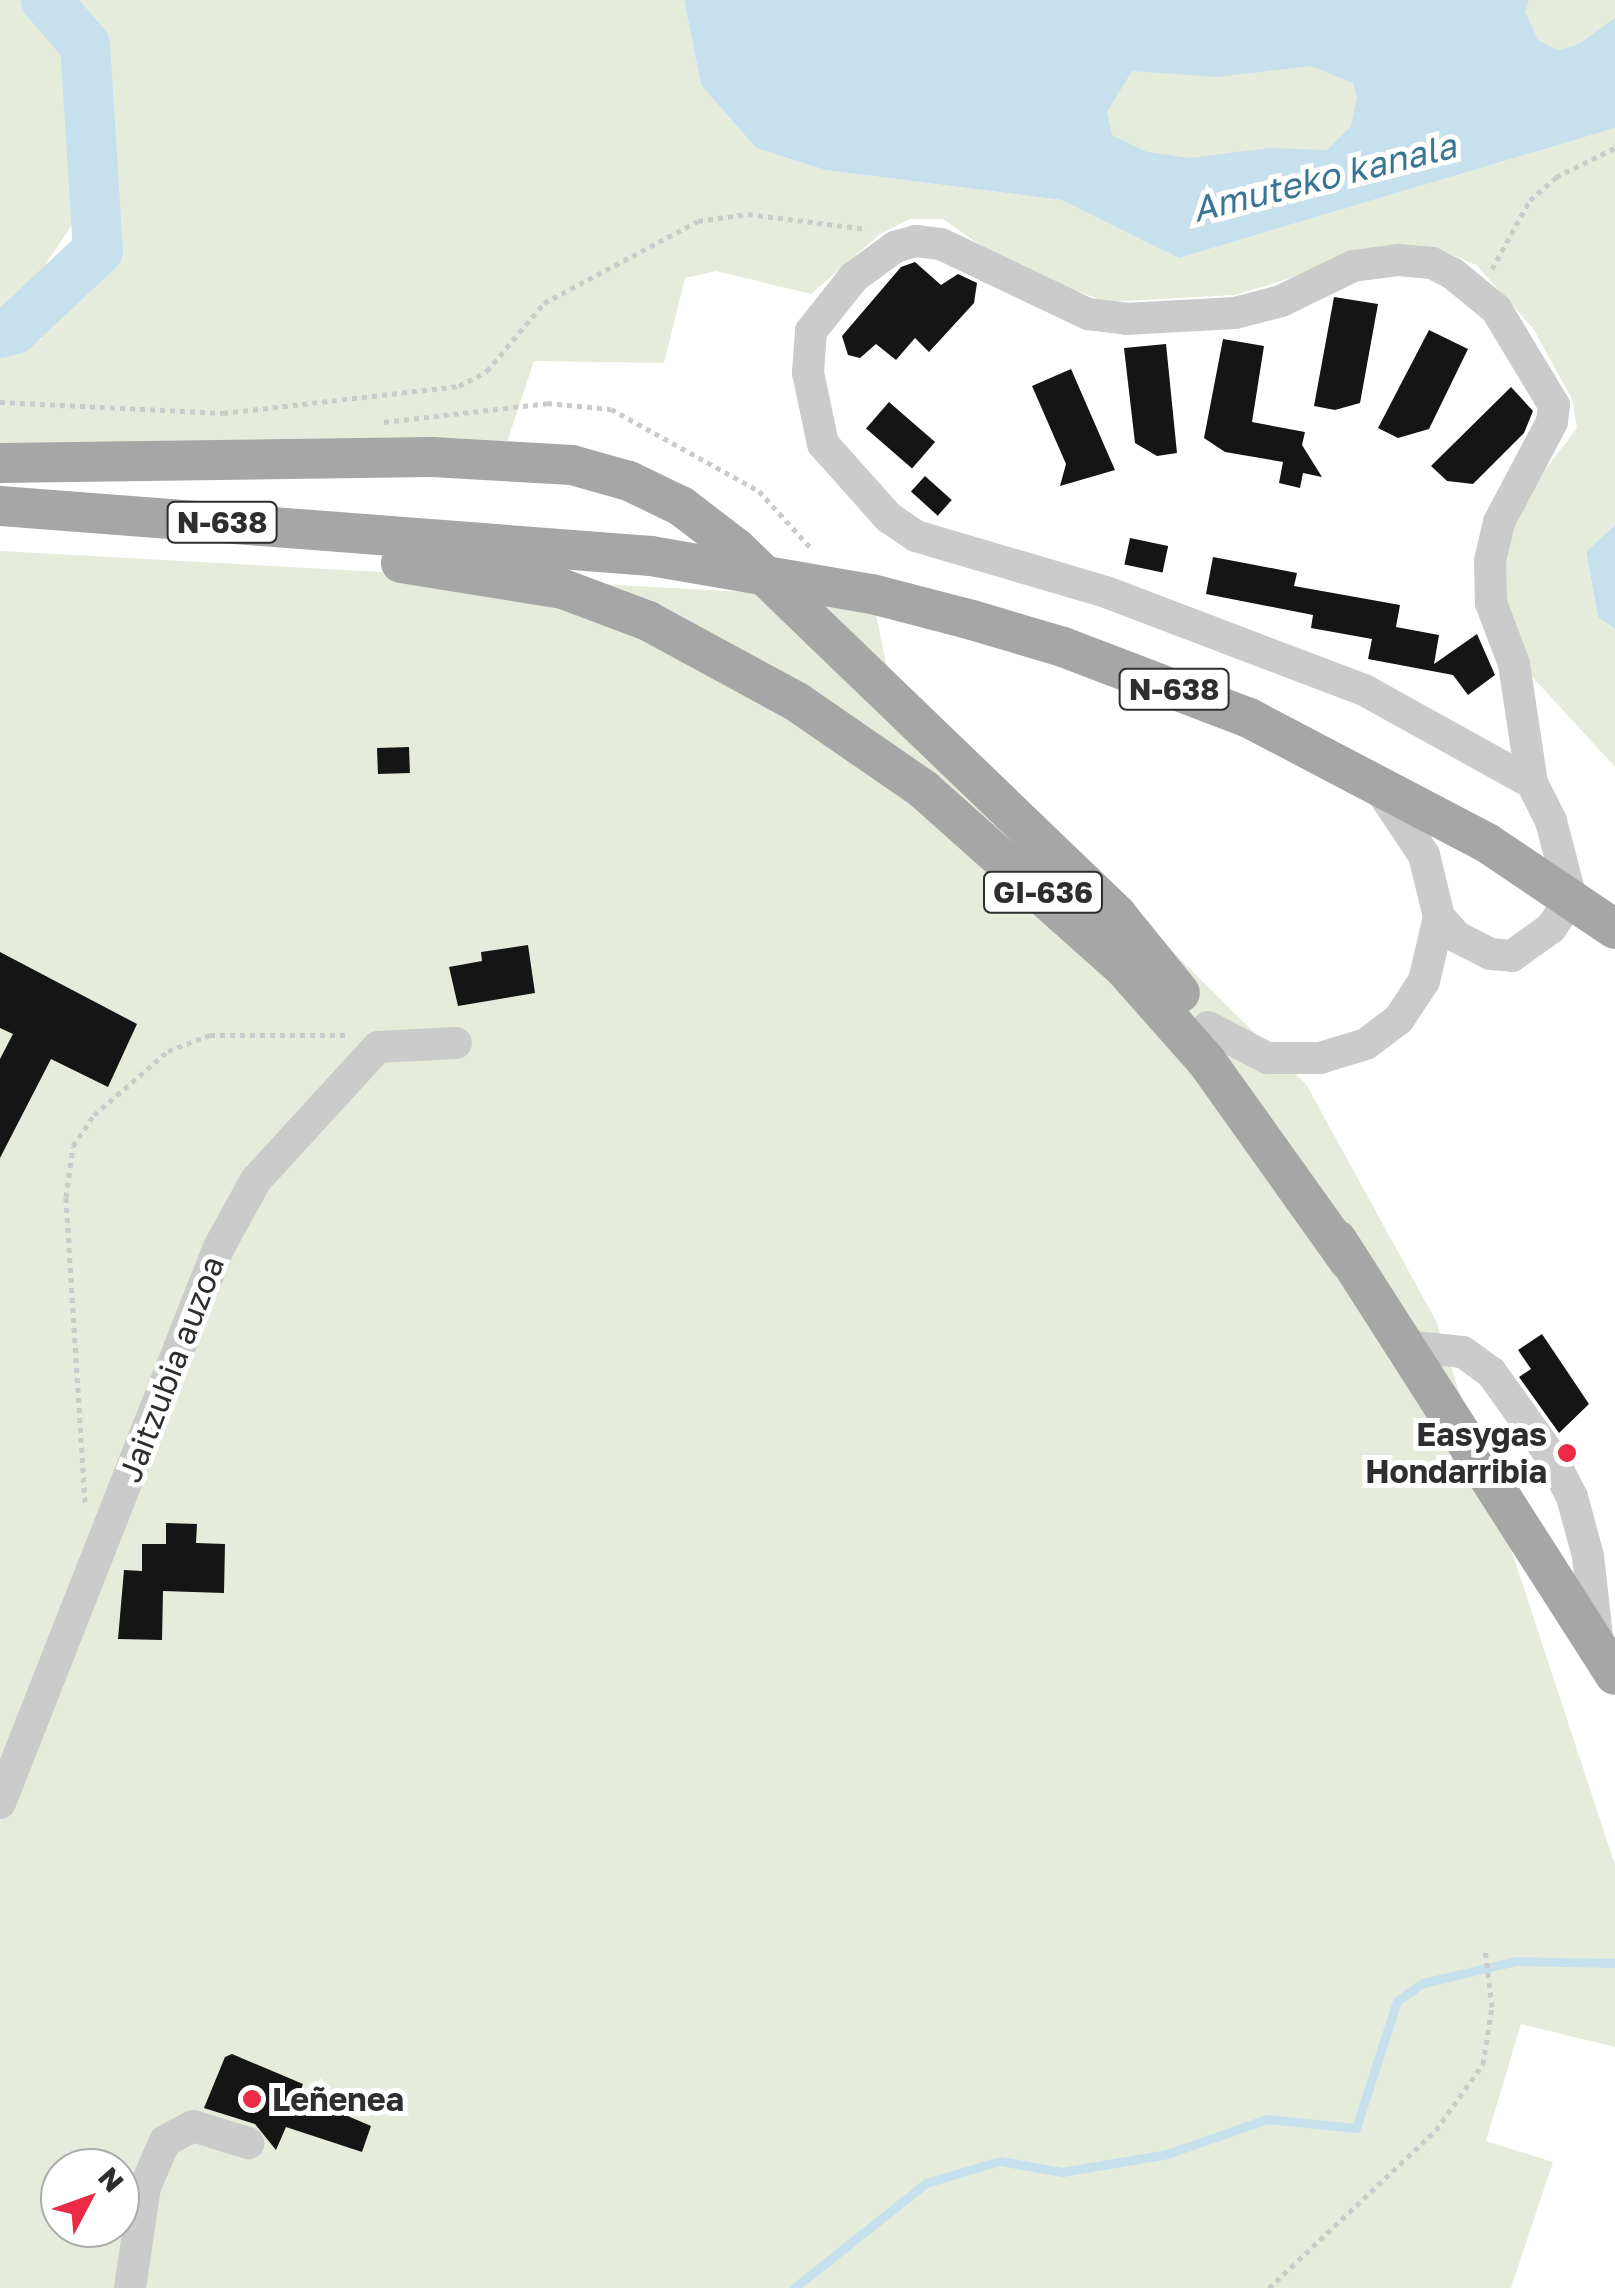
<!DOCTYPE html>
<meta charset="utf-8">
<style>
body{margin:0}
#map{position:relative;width:1615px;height:2288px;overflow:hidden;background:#fff;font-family:"Golos Text",sans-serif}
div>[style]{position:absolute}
.green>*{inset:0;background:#e5ecdb}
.water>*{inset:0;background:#c7e0ed}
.stream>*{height:9px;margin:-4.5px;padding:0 4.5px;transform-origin:4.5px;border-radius:4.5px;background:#c7e0ed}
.river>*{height:50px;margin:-25px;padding:0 25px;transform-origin:25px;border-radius:25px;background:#c7e0ed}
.building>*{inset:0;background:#151515;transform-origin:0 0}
.path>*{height:5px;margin-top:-2.5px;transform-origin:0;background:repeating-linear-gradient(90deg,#cbcbcb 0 5px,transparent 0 10px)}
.minor>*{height:32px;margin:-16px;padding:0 16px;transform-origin:16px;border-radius:16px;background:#cbcbcb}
.major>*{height:40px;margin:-20px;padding:0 20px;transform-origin:20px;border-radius:20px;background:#a6a6a6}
.major-bridge>*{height:40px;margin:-20px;padding:0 20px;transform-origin:20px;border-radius:20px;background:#a6a6a6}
.dots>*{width:28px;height:28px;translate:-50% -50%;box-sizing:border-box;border:5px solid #fff;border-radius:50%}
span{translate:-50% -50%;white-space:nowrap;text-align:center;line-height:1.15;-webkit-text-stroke:10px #fff;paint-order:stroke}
.shield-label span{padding:2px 8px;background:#fff;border:2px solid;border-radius:8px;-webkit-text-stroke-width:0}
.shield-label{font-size:30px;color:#2e2e2e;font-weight:700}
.street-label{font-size:32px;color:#2e2e2e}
.poi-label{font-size:32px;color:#2e2e2e;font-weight:700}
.right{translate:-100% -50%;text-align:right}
.left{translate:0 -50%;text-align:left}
.water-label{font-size:35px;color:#397693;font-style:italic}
.north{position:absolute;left:40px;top:2148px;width:100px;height:100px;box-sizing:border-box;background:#fff;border:2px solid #ababab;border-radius:50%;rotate:49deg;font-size:28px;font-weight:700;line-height:40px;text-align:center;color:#2e2e2e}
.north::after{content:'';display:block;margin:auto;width:35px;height:45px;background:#eb2b46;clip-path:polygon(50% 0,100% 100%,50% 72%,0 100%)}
</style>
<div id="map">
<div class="green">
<i style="clip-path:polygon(0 0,24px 0,60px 29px,77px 77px,80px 213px,37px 277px,0 315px)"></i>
<i style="clip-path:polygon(70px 0,684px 0,701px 85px,756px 148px,825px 170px,1061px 200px,1179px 258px,1615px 128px,1615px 525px,1586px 553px,1598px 617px,1615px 629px,1615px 767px,1527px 671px,1499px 573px,1519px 504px,1577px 428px,1572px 399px,1533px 328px,1476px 265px,1434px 247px,1389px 248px,1235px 295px,1106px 302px,1007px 264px,943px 219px,910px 219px,880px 234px,811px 294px,716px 271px,685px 278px,664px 363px,534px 361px,507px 442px,0 444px,0 356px,40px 340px,110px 246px,100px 41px)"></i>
<i style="clip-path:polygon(726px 0,1615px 0,1615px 63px,1229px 185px)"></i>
<i style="clip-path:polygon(evenodd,0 551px,873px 599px,887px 668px,1306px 1084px,1436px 1321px,1615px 1865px,1615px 2047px,1521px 2024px,1486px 2141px,1553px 2162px,1511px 2288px,0 2288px,0 551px,60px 2168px,120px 2168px,120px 2228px,60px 2228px,60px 2168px)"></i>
</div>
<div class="water">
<i style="clip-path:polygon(evenodd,684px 0,1529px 0,1525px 12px,1538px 40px,1558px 50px,1579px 44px,1615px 18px,1615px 128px,1179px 258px,1061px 200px,825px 170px,756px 148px,701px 85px,684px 0,1311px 66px,1353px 83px,1357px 97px,1351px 126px,1327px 150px,1269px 148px,1190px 158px,1147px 152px,1112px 135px,1107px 112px,1132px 71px,1217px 77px,1311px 66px)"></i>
<i style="clip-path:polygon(1615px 525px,1615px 629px,1598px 617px,1586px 552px)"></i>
</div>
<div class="stream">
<i style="left:794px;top:2288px;width:169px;rotate:-38.5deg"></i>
<i style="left:926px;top:2183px;width:77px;rotate:-16.6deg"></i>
<i style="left:1000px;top:2161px;width:63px;rotate:10.1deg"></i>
<i style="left:1062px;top:2172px;width:107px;rotate:-9.7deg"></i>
<i style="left:1167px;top:2154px;width:106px;rotate:-19.3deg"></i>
<i style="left:1267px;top:2119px;width:89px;rotate:5.8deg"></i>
<i style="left:1356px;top:2128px;width:133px;rotate:-72.1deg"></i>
<i style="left:1397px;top:2001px;width:32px;rotate:-35deg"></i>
<i style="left:1423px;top:1983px;width:96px;rotate:-13.3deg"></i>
<i style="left:1516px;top:1961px;width:99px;rotate:1.2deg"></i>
</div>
<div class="river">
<i style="left:0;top:333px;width:15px;rotate:-16deg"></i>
<i style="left:14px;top:329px;width:115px;rotate:-43.2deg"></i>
<i style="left:98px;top:250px;width:205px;rotate:-93.6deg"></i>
<i style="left:85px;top:45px;width:60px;rotate:-130.9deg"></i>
</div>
<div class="building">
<i style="clip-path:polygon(915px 262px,941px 285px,958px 274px,977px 283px,974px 303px,929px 352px,915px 338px,896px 360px,876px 344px,860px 358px,848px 355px,842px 336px,901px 267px)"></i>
<i style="clip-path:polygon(1334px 297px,1378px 304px,1360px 403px,1335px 410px,1314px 406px)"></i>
<i style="clip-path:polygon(1429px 330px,1468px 349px,1429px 429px,1398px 438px,1378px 428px)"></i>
<i style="clip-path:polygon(1223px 339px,1264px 346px,1252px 422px,1305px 432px,1302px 445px,1322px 477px,1303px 473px,1300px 488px,1279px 483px,1283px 462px,1225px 452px,1204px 438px)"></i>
<i style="clip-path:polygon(1166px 344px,1177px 453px,1157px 456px,1135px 443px,1124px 348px)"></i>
<i style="clip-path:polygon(1071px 369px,1115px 470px,1060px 486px,1066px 464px,1032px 386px)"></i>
<i style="clip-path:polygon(1511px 387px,1533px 411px,1524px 433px,1473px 484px,1447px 481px,1431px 466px)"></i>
<i style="left:889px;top:402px;width:61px;height:35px;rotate:41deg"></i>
<i style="left:925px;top:476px;width:36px;height:21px;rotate:42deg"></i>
<i style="left:1130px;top:538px;width:39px;height:27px;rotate:12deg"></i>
<i style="clip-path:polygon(1213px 557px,1297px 573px,1294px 586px,1400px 605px,1396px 627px,1439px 635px,1434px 664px,1477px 634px,1495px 675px,1468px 695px,1453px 675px,1368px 659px,1372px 639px,1311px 628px,1313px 615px,1206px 594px)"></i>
<i style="left:409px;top:747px;width:26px;height:32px;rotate:88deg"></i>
<i style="clip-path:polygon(528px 945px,535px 993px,458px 1006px,449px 967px,482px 961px,481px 952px)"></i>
<i style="clip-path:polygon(0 952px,137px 1024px,108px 1087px,51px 1059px,0 1158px,0 1059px,13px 1034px,0 1028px)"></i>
<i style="clip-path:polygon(1542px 1334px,1589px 1404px,1559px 1433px,1519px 1377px,1531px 1369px,1518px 1350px)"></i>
<i style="clip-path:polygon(166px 1523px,197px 1524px,196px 1543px,225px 1544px,224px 1593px,163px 1591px,162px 1640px,118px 1639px,124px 1570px,142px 1571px,142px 1544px,166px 1544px)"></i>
<i style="clip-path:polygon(232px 2054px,303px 2084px,299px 2095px,371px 2126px,362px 2152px,286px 2127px,276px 2150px,255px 2124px,204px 2108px,225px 2057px)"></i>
</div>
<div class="path">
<i style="left:1492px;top:269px;width:79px;rotate:-61.2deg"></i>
<i style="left:1530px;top:200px;width:35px;rotate:-41deg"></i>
<i style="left:1556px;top:177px;width:66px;rotate:-26.2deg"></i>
<i style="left:0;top:402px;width:223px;rotate:2.8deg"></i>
<i style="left:223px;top:413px;width:238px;rotate:-6.5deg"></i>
<i style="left:459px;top:386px;width:32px;rotate:-28deg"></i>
<i style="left:487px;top:371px;width:89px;rotate:-50deg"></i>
<i style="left:544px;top:303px;width:174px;rotate:-28deg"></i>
<i style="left:698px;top:221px;width:50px;rotate:-8deg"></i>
<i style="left:748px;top:214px;width:120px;rotate:7.2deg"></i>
<i style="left:384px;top:422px;width:164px;rotate:-6.6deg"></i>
<i style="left:547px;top:403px;width:64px;rotate:5.4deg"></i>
<i style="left:611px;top:409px;width:169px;rotate:29deg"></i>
<i style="left:759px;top:491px;width:76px;rotate:47.7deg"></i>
<i style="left:85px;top:1502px;width:306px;rotate:-93.6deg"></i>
<i style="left:66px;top:1197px;width:51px;rotate:-82.2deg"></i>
<i style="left:73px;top:1146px;width:37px;rotate:-56deg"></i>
<i style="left:94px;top:1115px;width:98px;rotate:-40.9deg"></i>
<i style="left:168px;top:1051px;width:45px;rotate:-20.9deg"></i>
<i style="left:210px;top:1035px;width:137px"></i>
<i style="left:1269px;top:2288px;width:230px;rotate:-43.4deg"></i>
<i style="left:1436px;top:2130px;width:81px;rotate:-54.5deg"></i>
<i style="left:1483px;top:2064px;width:58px;rotate:-81deg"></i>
<i style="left:1492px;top:2007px;width:59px;rotate:-96.8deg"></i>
</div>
<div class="minor">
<i style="left:1439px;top:917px;width:27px;rotate:48deg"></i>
<i style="left:1457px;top:937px;width:37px;rotate:27deg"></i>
<i style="left:1490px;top:954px;width:22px;rotate:5deg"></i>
<i style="left:1512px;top:956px;width:48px;rotate:-35.7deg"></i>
<i style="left:1551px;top:928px;width:36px;rotate:-56deg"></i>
<i style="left:1571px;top:898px;width:80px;rotate:-104.6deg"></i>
<i style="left:1551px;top:821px;width:42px;rotate:-116.6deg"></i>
<i style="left:1532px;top:783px;width:192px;rotate:-151deg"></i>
<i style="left:1364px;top:690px;width:276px;rotate:-159.2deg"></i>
<i style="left:1106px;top:592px;width:198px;rotate:-163.6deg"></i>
<i style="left:916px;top:536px;width:32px;rotate:-146deg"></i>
<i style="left:889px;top:518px;width:99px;rotate:-131.7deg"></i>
<i style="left:823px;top:444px;width:73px;rotate:-101.9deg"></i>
<i style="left:808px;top:373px;width:42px;rotate:-85.9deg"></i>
<i style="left:811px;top:331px;width:69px;rotate:-51.5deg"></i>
<i style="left:854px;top:277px;width:51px;rotate:-36.2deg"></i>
<i style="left:895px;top:247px;width:22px;rotate:-16deg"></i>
<i style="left:916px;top:241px;width:25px;rotate:7deg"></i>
<i style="left:941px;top:244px;width:163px;rotate:25.5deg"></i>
<i style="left:1088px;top:314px;width:38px;rotate:7deg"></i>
<i style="left:1126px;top:319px;width:109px;rotate:-3.2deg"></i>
<i style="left:1235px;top:313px;width:48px;rotate:-14.6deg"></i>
<i style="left:1281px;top:301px;width:80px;rotate:-25.9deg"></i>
<i style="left:1353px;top:266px;width:45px;rotate:-7.6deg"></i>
<i style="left:1398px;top:260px;width:34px;rotate:5deg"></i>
<i style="left:1432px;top:263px;width:22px;rotate:27deg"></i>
<i style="left:1452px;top:273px;width:57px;rotate:39.3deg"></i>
<i style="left:1496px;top:309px;width:112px;rotate:58.9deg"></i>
<i style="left:1554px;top:405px;width:17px;rotate:97deg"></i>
<i style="left:1552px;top:422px;width:113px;rotate:117.9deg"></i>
<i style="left:1499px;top:522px;width:40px;rotate:103deg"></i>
<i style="left:1490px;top:561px;width:42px;rotate:88.6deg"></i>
<i style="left:1491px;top:603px;width:65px;rotate:69.3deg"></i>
<i style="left:1514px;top:664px;width:120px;rotate:81.4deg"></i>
<i style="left:1208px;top:1027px;width:67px;rotate:27.7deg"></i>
<i style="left:1267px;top:1058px;width:53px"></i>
<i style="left:1320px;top:1058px;width:48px;rotate:-16.9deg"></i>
<i style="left:1366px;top:1044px;width:41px;rotate:-37.1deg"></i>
<i style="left:1399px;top:1019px;width:45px;rotate:-56.7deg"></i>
<i style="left:1424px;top:981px;width:66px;rotate:-76.8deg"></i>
<i style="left:1439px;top:917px;width:64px;rotate:-103.6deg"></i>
<i style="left:1424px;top:855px;width:76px;rotate:-123.7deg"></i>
<i style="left:1404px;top:1346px;width:59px;rotate:5.8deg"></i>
<i style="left:1463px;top:1352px;width:34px;rotate:36deg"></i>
<i style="left:1491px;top:1372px;width:103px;rotate:54.5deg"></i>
<i style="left:1551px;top:1456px;width:46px;rotate:62.9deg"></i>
<i style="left:1572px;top:1497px;width:61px;rotate:74.8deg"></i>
<i style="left:1588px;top:1556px;width:90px;rotate:83.6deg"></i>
<i style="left:0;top:1803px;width:598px;rotate:-68.5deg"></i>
<i style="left:219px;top:1247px;width:77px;rotate:-61.1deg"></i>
<i style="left:256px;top:1180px;width:180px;rotate:-47.5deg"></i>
<i style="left:378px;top:1047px;width:78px;rotate:-2.9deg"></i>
<i style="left:130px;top:2288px;width:102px;rotate:-81.6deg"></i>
<i style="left:145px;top:2187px;width:50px;rotate:-66.5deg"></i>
<i style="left:165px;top:2141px;width:32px;rotate:-28deg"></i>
<i style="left:193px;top:2126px;width:58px;rotate:17.2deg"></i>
</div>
<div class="major">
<i style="left:0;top:463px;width:432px;rotate:-0.8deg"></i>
<i style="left:432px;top:457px;width:140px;rotate:3.3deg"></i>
<i style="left:572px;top:465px;width:59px;rotate:15.7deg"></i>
<i style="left:629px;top:481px;width:58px;rotate:25.7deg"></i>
<i style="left:681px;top:506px;width:69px;rotate:37.4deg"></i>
<i style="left:0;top:506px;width:653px;rotate:4.39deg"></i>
<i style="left:651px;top:556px;width:224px;rotate:9.8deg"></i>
<i style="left:872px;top:594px;width:103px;rotate:14.6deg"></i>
<i style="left:972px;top:620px;width:95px;rotate:16.5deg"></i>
<i style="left:1063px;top:647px;width:199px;rotate:20.9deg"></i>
<i style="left:1249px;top:718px;width:269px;rotate:27.7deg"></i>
<i style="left:1487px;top:843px;width:154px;rotate:33.9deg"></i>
<i style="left:401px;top:563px;width:164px;rotate:9.1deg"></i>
<i style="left:563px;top:589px;width:91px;rotate:20.6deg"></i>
<i style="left:648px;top:621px;width:170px;rotate:28.5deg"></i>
<i style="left:797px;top:702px;width:153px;rotate:34.6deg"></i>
<i style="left:923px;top:789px;width:268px;rotate:41.7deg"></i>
<i style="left:1123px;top:967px;width:127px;rotate:48.5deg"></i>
<i style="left:1207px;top:1062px;width:244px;rotate:54.5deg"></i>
<i style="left:821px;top:630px;width:411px;rotate:43.9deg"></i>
<i style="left:1117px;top:915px;width:100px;rotate:51.1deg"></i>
<i style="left:1337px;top:1240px;width:516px;rotate:57.42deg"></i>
</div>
<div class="major-bridge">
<i style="left:736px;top:548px;width:118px;rotate:44deg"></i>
</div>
<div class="dots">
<i style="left:1567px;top:1453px;background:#eb2b46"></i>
<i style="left:252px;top:2099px;background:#eb2b46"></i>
</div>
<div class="shield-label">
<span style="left:222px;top:522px">N-638</span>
<span style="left:1174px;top:689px">N-638</span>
<span style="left:1043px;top:892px">GI-636</span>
</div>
<div class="street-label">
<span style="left:171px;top:1369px;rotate:-69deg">Jaitzubia auzoa</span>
</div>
<div class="poi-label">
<span class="right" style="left:1547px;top:1453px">Easygas<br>Hondarribia</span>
<span class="left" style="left:272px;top:2099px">Leñenea</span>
</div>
<div class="water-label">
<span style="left:1324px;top:177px;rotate:-14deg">Amuteko kanala</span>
</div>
<div class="north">N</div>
</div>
